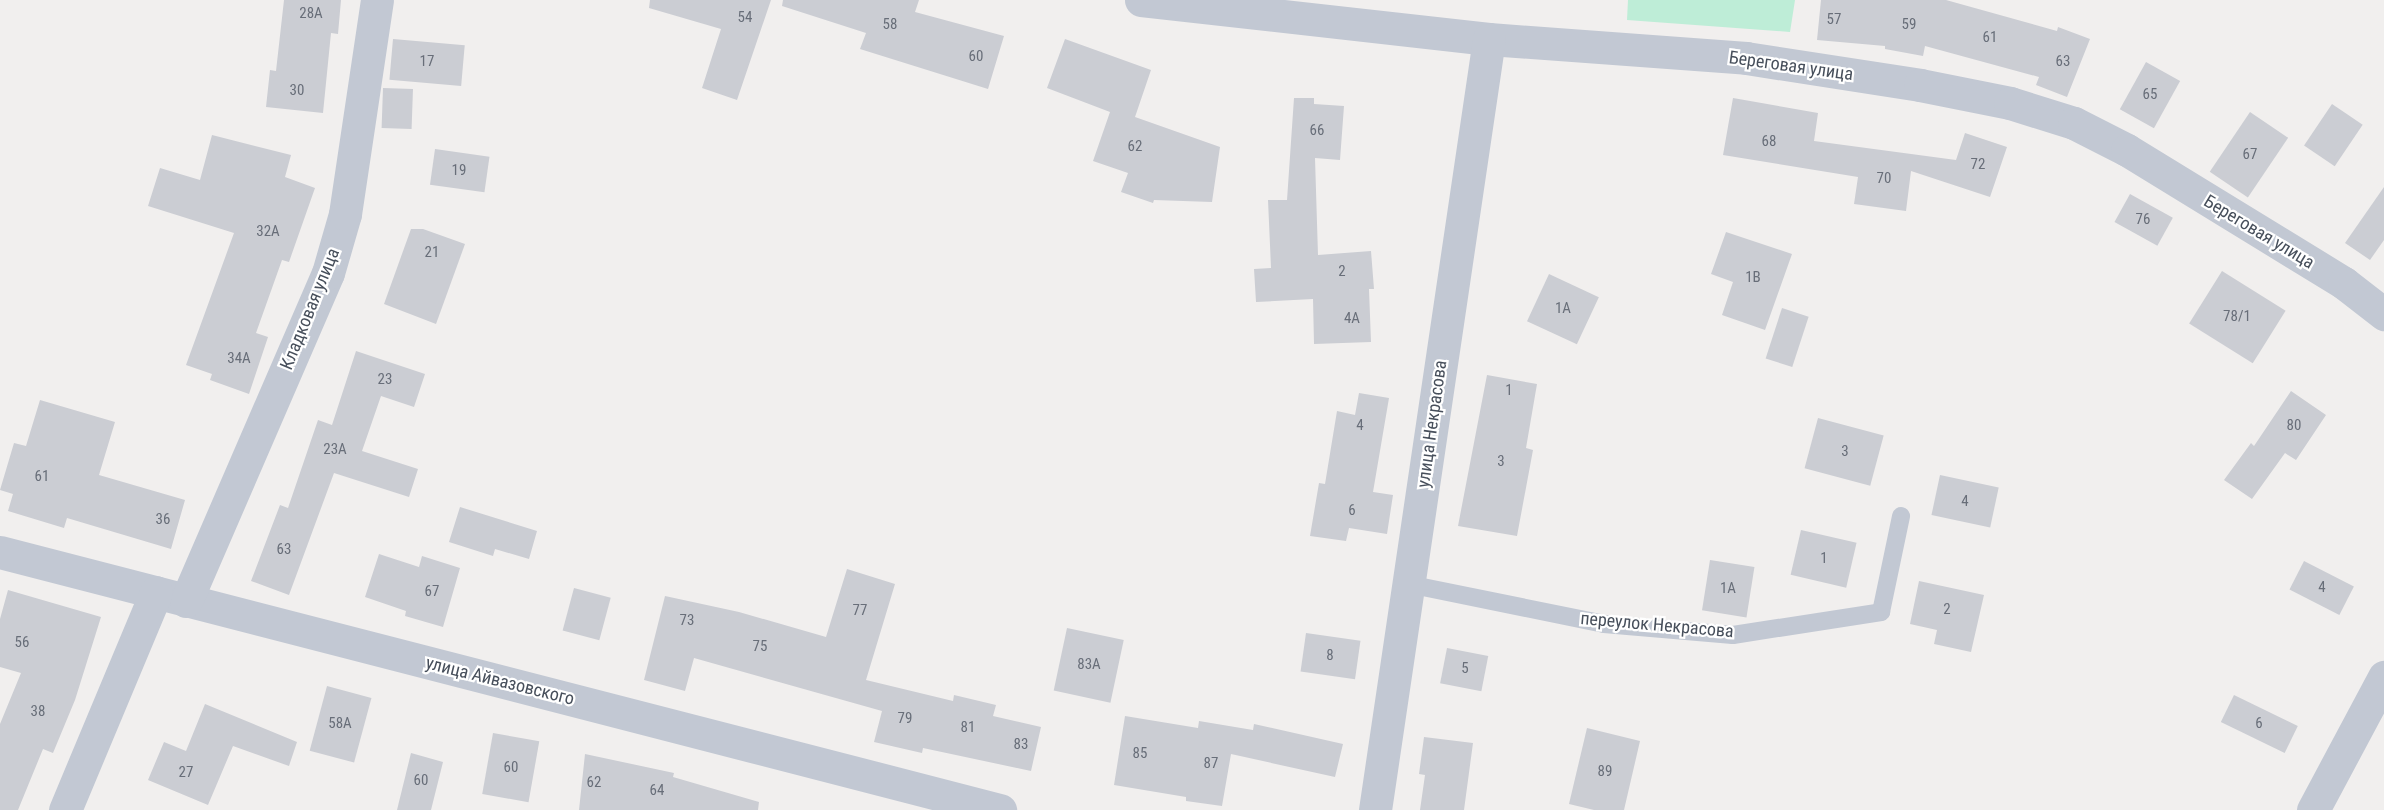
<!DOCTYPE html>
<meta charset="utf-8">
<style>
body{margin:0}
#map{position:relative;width:2384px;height:810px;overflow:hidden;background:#f1efee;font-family:"Roboto Condensed",sans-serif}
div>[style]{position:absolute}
.green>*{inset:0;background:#beedd7}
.building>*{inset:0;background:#cbcdd3;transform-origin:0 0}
.service>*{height:18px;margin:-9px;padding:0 9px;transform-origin:9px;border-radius:9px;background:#c2c8d3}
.minor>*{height:33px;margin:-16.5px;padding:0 16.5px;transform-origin:16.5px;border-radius:16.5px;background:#c2c8d3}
span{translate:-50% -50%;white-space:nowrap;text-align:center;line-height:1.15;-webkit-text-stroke:4.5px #fff;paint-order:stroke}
.number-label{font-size:15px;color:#686e79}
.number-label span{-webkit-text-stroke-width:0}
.street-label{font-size:18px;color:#474f5b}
</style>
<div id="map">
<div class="green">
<i style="clip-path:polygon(1628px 0,1795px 0,1790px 32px,1627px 20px)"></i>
</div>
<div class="building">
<i style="clip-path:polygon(284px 0,341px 0,338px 34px,331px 33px,323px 113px,266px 107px,270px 70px,276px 71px)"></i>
<i style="clip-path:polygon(650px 0,771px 0,737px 100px,702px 88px,721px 29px,649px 8px)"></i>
<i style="clip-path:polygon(783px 0,919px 0,915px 12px,1004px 36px,988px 89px,860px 49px,866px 33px,782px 6px)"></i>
<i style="clip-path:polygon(1821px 0,1946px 0,2057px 31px,2058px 27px,2090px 39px,2067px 97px,2036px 85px,2039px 77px,1925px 46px,1923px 56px,1885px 49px,1885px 46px,1817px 40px)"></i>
<i style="left:393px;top:39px;width:72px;height:41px;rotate:5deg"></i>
<i style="clip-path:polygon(1065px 39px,1151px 70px,1135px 117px,1220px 147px,1212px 202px,1154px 200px,1153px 203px,1121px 192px,1128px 173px,1093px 161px,1110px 112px,1047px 88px)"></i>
<i style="left:2146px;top:62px;width:39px;height:54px;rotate:29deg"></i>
<i style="left:383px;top:88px;width:30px;height:40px;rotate:2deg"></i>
<i style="clip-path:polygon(1294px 98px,1314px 98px,1314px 104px,1344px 106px,1340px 160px,1315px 158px,1318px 255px,1371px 251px,1374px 289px,1369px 289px,1371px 342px,1314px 344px,1313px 299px,1256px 302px,1254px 269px,1271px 268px,1268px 200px,1287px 200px)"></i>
<i style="clip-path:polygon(1733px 98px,1818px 113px,1814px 141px,1956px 160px,1965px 133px,2007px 147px,1990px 197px,1911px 171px,1906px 211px,1854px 204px,1858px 177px,1723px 155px)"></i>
<i style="left:2332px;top:104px;width:37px;height:50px;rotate:34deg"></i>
<i style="left:2250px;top:112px;width:46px;height:72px;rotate:34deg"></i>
<i style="clip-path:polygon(212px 135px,291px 155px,285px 177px,315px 188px,289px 262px,282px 260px,256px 333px,268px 337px,249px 394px,210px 380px,212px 374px,186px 365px,234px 233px,148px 206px,160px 168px,200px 180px)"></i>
<i style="left:435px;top:149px;width:55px;height:36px;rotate:8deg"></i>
<i style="clip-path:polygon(2384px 187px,2384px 240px,2370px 260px,2345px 243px)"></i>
<i style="left:2130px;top:194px;width:49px;height:32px;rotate:29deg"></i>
<i style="clip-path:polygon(411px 229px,423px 229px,465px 244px,436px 324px,384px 304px)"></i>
<i style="clip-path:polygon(1726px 232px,1792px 254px,1765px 330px,1722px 315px,1733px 282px,1711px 274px)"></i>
<i style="left:2222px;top:271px;width:75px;height:62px;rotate:32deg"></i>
<i style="left:1549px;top:274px;width:55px;height:52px;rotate:25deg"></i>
<i style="left:1782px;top:308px;width:28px;height:53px;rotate:18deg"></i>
<i style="clip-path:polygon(356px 351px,425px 374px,414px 407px,381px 396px,362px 451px,418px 469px,409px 497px,334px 473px,289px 595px,251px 581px,280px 505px,288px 508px,318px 420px,332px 425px)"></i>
<i style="clip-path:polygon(1487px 375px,1537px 384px,1526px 448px,1533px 450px,1517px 536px,1458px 526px)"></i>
<i style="clip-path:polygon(2291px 391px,2326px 415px,2296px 460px,2285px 453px,2252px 499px,2224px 480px,2251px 443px,2254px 446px)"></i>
<i style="clip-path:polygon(1359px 393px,1389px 398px,1373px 492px,1393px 495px,1387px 534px,1349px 528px,1346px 541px,1310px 536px,1319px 483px,1325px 484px,1337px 411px,1355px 415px)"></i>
<i style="clip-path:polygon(40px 400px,115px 422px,99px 475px,185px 500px,171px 549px,67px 518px,64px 528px,8px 511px,13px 494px,0 490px,14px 443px,26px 446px)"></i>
<i style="left:1818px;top:418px;width:68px;height:52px;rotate:15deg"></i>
<i style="left:1940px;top:475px;width:60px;height:41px;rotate:12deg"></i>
<i style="clip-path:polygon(460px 507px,537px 531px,529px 559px,495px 549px,493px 556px,449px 542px)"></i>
<i style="left:1801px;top:530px;width:57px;height:46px;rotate:13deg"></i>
<i style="clip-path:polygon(379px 554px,419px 567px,422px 556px,460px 568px,443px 627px,405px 616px,406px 611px,365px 597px)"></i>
<i style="left:1710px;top:560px;width:45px;height:51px;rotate:9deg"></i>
<i style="left:2304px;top:561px;width:56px;height:32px;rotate:27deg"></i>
<i style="clip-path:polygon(847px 569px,895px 584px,866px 680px,953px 701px,954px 695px,996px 705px,993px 716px,1041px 727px,1031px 771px,923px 748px,922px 753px,874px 742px,882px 711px,694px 658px,685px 691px,644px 680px,665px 596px,739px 612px,826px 637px)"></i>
<i style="clip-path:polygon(1919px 581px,1984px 595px,1971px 652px,1934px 644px,1937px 630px,1910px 624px)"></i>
<i style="left:574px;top:588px;width:38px;height:44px;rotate:15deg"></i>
<i style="clip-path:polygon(8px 590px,101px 617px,75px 700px,53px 753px,43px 749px,18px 810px,0 810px,0 724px,21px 673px,0 667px,0 619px)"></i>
<i style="left:1067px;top:628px;width:58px;height:64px;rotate:12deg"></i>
<i style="left:1306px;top:633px;width:55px;height:39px;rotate:8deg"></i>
<i style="left:1447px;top:648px;width:42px;height:36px;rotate:11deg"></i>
<i style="left:327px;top:686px;width:46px;height:67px;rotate:15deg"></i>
<i style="left:2234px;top:695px;width:71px;height:30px;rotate:26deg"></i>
<i style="clip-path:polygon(205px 704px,297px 742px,289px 766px,233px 746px,208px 805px,148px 780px,164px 742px,186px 751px)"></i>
<i style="clip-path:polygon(1125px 716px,1198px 728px,1199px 721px,1253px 730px,1254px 724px,1343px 744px,1335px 777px,1231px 754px,1222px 806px,1186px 801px,1186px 797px,1114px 785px)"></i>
<i style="clip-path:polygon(1587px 728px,1640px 741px,1624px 810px,1594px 810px,1569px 804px)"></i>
<i style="left:493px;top:733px;width:47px;height:62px;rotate:10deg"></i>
<i style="clip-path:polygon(1424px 737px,1473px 743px,1464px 810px,1420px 810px,1425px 775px,1419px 774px)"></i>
<i style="clip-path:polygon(411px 753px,443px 762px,431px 810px,397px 810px)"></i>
<i style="clip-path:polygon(585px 754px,674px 773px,673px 777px,759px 802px,758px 810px,579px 810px)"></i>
</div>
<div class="service">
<i style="left:1408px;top:584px;width:200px;rotate:11.5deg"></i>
<i style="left:1604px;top:624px;width:129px;rotate:4.9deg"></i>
<i style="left:1733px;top:635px;width:150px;rotate:-8.8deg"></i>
<i style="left:1881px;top:612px;width:98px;rotate:-78.2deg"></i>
</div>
<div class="minor">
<i style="left:1141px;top:0;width:350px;rotate:6.4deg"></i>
<i style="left:1489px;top:39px;width:258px;rotate:4.2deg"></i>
<i style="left:1746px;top:58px;width:176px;rotate:8.8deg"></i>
<i style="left:1920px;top:85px;width:92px;rotate:11.3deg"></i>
<i style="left:2010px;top:103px;width:67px;rotate:17.4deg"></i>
<i style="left:2074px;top:123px;width:59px;rotate:27deg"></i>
<i style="left:2127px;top:150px;width:255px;rotate:31.5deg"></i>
<i style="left:2344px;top:283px;width:51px;rotate:37.8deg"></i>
<i style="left:0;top:552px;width:1033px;rotate:14.47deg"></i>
<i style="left:186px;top:601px;width:357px;rotate:-66.6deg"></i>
<i style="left:328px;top:273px;width:61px;rotate:-73.9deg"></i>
<i style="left:345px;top:214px;width:216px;rotate:-81.5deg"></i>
<i style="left:65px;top:810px;width:236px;rotate:-67.3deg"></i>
<i style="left:1375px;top:810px;width:779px;rotate:-81.59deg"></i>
<i style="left:2313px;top:810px;width:151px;rotate:-61.9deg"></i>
</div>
<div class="number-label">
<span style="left:311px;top:14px">28А</span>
<span style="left:745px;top:18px">54</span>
<span style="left:1834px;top:20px">57</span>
<span style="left:890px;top:25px">58</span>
<span style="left:1909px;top:25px">59</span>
<span style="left:1990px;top:38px">61</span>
<span style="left:976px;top:57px">60</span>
<span style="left:427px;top:62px">17</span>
<span style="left:2063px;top:62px">63</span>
<span style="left:297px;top:91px">30</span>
<span style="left:2150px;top:95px">65</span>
<span style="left:1317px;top:131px">66</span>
<span style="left:1769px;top:142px">68</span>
<span style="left:1135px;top:147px">62</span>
<span style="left:2250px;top:155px">67</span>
<span style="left:1978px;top:165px">72</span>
<span style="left:459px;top:171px">19</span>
<span style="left:1884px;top:179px">70</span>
<span style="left:2143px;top:220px">76</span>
<span style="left:268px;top:232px">32А</span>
<span style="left:432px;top:253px">21</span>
<span style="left:1342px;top:272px">2</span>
<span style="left:1753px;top:278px">1В</span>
<span style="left:1563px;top:309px">1А</span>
<span style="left:2237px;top:317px">78/1</span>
<span style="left:1352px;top:319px">4А</span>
<span style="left:239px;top:359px">34А</span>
<span style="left:385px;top:380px">23</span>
<span style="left:1509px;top:391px">1</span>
<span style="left:1360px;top:426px">4</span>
<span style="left:2294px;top:426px">80</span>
<span style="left:335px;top:450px">23А</span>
<span style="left:1845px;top:452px">3</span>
<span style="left:1501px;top:462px">3</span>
<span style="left:42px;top:477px">61</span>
<span style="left:1965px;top:502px">4</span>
<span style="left:1352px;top:511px">6</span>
<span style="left:163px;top:520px">36</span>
<span style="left:284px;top:550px">63</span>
<span style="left:1824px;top:559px">1</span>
<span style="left:2322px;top:588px">4</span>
<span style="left:1728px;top:589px">1А</span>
<span style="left:432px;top:592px">67</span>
<span style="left:1947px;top:610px">2</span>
<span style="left:860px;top:611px">77</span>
<span style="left:687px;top:621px">73</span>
<span style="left:22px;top:643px">56</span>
<span style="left:760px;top:647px">75</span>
<span style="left:1330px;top:656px">8</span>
<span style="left:1089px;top:665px">83А</span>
<span style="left:1465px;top:669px">5</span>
<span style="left:38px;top:712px">38</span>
<span style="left:905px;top:719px">79</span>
<span style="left:340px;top:724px">58А</span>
<span style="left:2259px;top:724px">6</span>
<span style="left:968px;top:728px">81</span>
<span style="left:1021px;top:745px">83</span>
<span style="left:1140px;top:754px">85</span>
<span style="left:1211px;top:764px">87</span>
<span style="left:511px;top:768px">60</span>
<span style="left:1605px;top:772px">89</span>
<span style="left:186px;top:773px">27</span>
<span style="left:421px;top:781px">60</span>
<span style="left:594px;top:783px">62</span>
<span style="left:657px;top:791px">64</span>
</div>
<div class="street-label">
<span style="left:1791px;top:66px;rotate:8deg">Береговая улица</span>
<span style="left:2259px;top:232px;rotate:31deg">Береговая улица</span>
<span style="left:310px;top:309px;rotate:-68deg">Кладковая улица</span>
<span style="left:1432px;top:424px;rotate:-82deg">улица Некрасова</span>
<span style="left:1657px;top:625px;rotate:5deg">переулок Некрасова</span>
<span style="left:500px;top:681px;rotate:14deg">улица Айвазовского</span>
</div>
</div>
